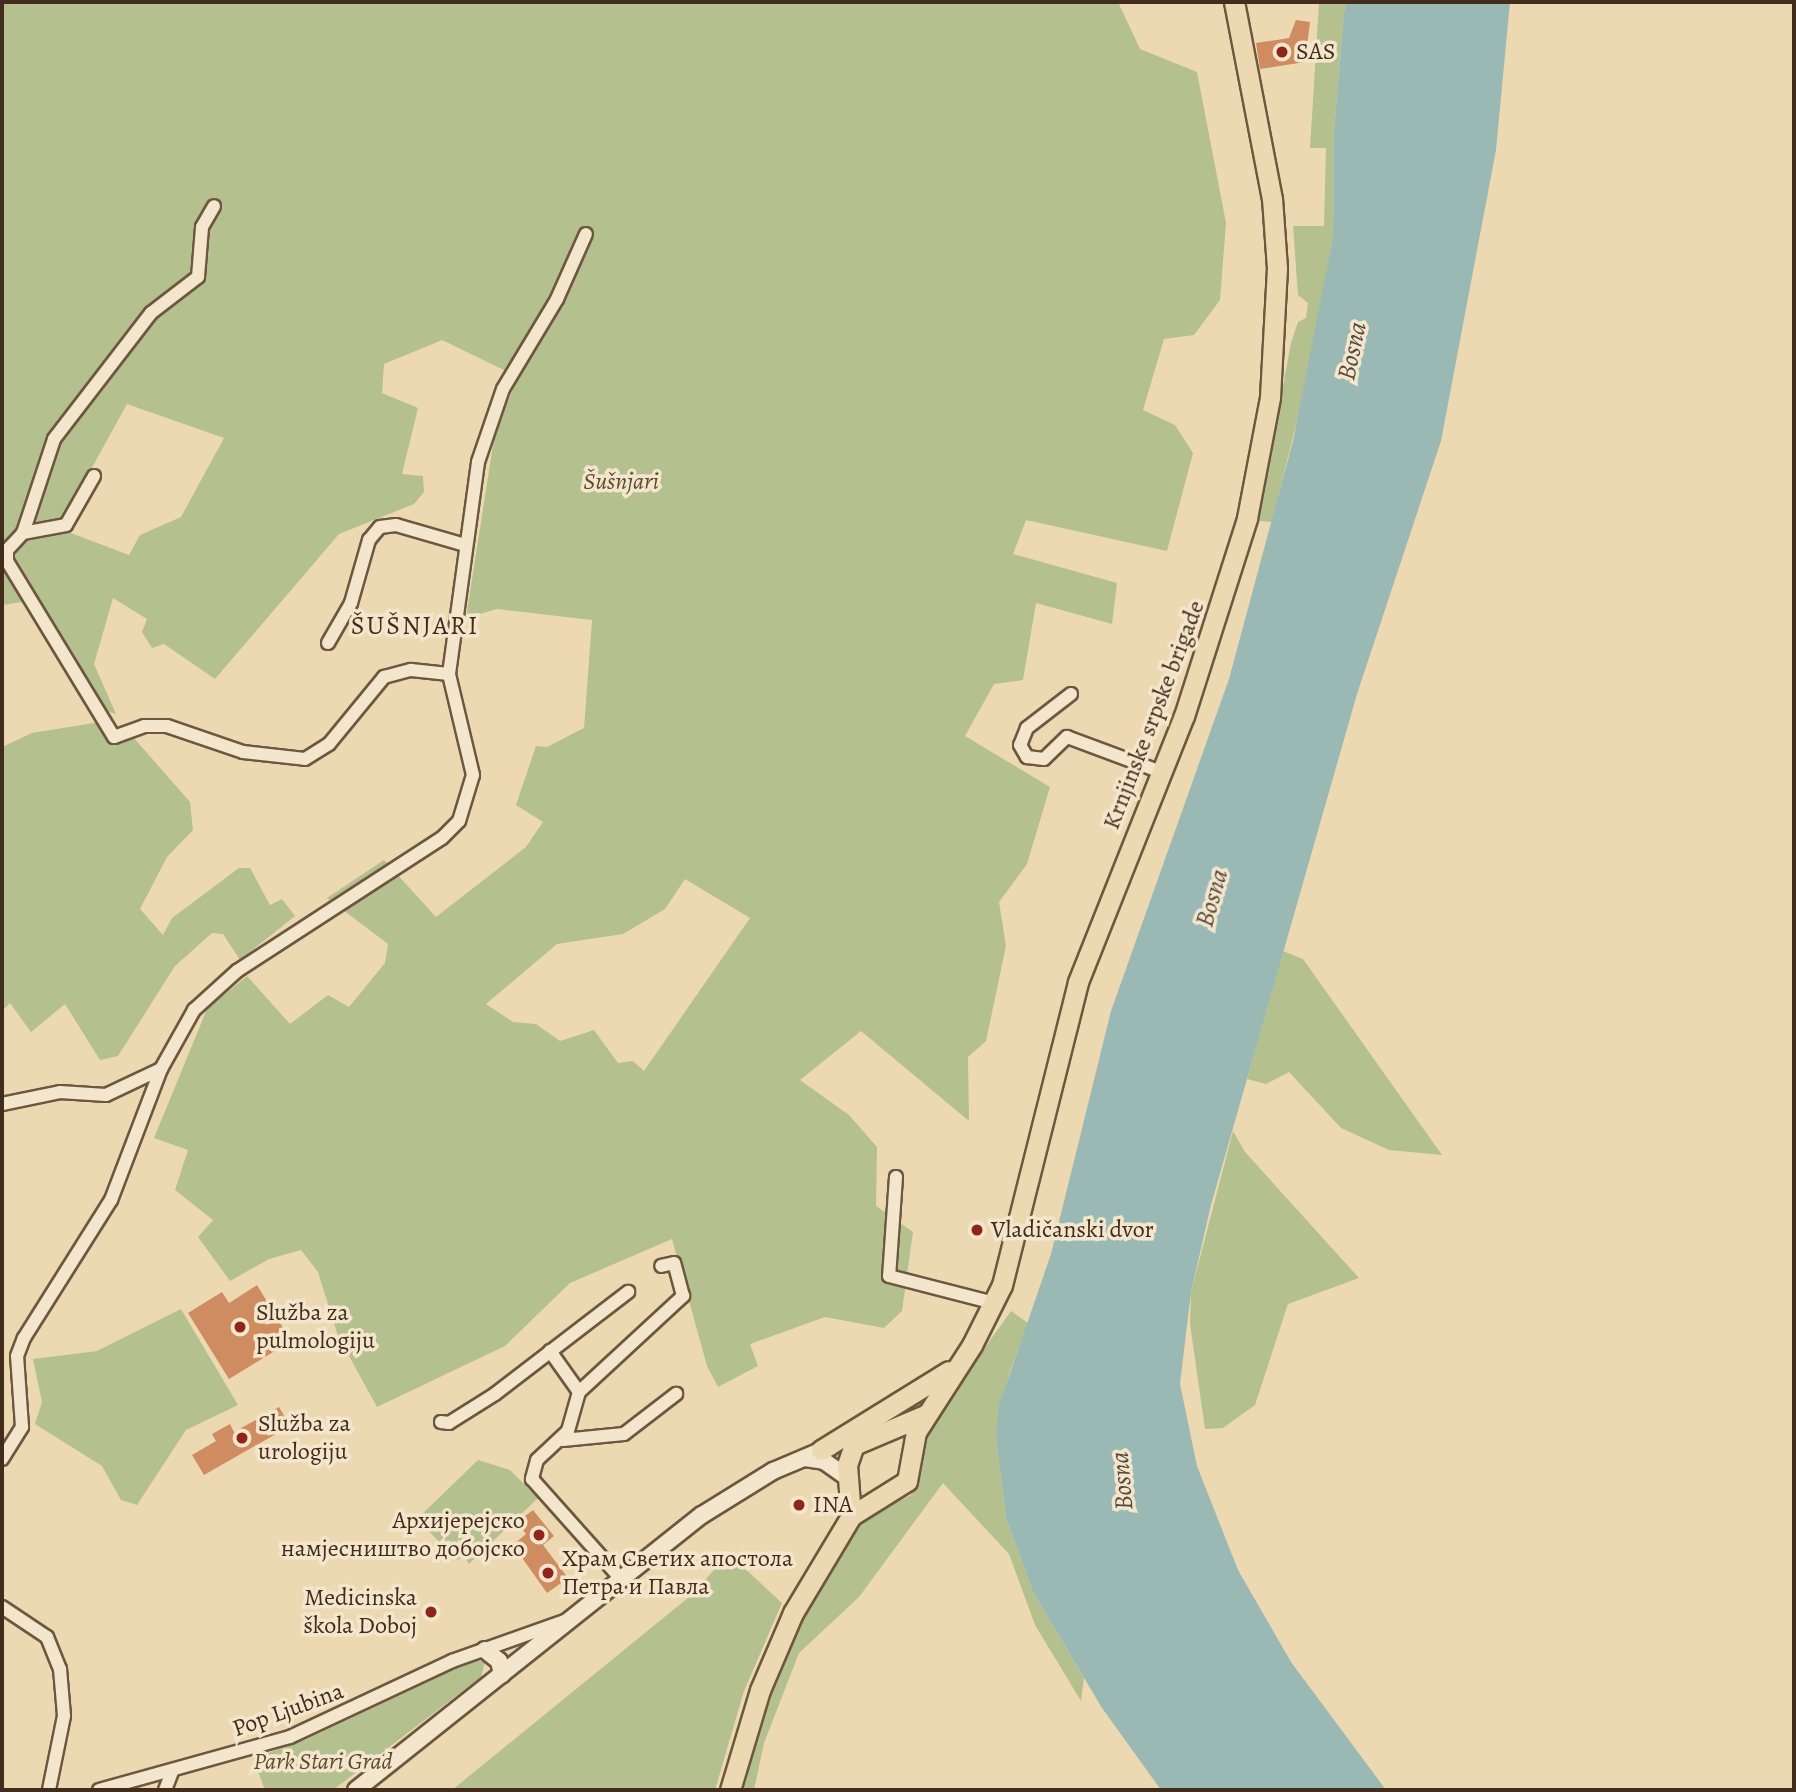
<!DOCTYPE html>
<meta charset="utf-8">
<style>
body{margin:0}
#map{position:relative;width:1796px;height:1792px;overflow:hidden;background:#ecd9b1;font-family:Alegreya,serif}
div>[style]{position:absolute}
.green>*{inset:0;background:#b4c08e}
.water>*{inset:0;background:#9bb9b4}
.building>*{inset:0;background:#cf8c60}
.roads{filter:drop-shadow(2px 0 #6d5740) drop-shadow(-2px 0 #6d5740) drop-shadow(0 2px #6d5740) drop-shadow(0 -2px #6d5740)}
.minor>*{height:12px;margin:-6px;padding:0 6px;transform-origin:6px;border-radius:6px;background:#f3e6cc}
.tertiary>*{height:16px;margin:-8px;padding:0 8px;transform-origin:8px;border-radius:8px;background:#f3e6cc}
.primary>*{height:19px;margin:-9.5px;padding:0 9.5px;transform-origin:9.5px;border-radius:9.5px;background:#ecd9b1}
.dots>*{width:19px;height:19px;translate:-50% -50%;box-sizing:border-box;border:4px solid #f3e6cc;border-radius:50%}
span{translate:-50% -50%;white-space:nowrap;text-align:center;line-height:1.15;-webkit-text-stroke:7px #f3e6cc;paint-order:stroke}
.poi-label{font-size:24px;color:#432c1b}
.left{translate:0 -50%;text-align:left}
.right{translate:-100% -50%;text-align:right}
.park-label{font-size:24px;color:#5a4a32;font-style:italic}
.street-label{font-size:24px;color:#432c1b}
.water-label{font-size:26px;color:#55483a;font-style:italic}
.neighbourhood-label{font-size:26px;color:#432c1b;letter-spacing:2px}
.frame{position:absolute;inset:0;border:4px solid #432c1b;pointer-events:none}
</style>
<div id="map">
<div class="green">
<i style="clip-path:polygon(evenodd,2px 2px,1118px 2px,1140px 49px,1197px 72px,1226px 223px,1220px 300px,1194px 335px,1164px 339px,1143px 410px,1175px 425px,1193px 453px,1167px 551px,1026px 520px,1013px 554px,1117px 583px,1112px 624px,1036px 603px,1023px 680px,994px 684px,965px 736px,1050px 787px,1027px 864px,999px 902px,1006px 946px,986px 1041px,968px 1057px,969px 1121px,861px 1031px,800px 1080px,849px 1115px,877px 1147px,876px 1206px,913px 1232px,902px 1311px,884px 1328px,825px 1317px,750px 1344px,758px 1366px,718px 1387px,707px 1366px,672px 1239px,570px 1283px,505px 1346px,377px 1407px,338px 1336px,318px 1272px,301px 1250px,269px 1259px,230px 1281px,198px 1237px,213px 1220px,175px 1190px,188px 1150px,154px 1138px,207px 1009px,247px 976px,290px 1024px,328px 995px,349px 1007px,385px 963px,388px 944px,327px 898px,384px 860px,436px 917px,526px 847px,543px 822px,516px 805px,536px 746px,547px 747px,584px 728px,592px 620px,497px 609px,466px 618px,495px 432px,518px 377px,442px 340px,384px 364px,382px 393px,418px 408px,402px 474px,423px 476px,424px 492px,414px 504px,339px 534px,215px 679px,164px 644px,152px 648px,142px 632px,147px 619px,113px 598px,94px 664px,116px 714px,99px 709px,37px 600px,2px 605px,2px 2px,127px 404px,224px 438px,181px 517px,140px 535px,129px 555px,68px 532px,67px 513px,127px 404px,2px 2px,685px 879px,750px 918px,644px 1071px,633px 1061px,618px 1063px,594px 1030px,560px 1041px,536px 1024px,513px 1022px,486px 1004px,557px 944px,623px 934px,665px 909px,685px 879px)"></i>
<i style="clip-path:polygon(1319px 2px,1345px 2px,1334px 130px,1333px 237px,1307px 380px,1272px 522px,1258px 521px,1291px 343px,1298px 322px,1306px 318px,1308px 303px,1298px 295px,1293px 226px,1324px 226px,1326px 148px,1310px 148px)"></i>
<i style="clip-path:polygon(100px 722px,133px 737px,190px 802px,193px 830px,167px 857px,140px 909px,163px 935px,172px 918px,239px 868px,250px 868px,270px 905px,282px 899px,295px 916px,240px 960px,223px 934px,212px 933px,175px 966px,118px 1056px,100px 1060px,65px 1004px,31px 1032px,10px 1003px,2px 1011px,2px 747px,32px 733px)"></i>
<i style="clip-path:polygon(1283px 951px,1303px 959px,1442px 1155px,1389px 1150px,1341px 1128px,1289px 1072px,1266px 1084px,1247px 1079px)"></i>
<i style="clip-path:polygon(1233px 1131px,1245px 1152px,1359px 1278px,1288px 1304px,1255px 1405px,1223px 1428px,1205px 1429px,1190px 1324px,1191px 1292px)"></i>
<i style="clip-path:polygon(181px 1309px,238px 1405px,186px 1430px,137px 1505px,121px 1500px,102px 1466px,35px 1424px,42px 1402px,33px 1359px,97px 1351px)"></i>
<i style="clip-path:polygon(1011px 1311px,1028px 1323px,1009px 1374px,996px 1437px,1006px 1518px,1033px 1592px,1084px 1678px,1081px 1701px,1035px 1625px,1009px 1554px,943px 1483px,859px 1597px,799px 1653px,764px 1743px,754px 1790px,738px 1790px,777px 1664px,809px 1599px,862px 1520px,911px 1495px,926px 1430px)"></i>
<i style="clip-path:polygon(478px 1460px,510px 1470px,538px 1498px,469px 1564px,464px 1556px,457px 1560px,417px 1519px)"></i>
<i style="clip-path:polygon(729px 1554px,782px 1603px,744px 1691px,715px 1790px,452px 1790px,689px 1597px)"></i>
<i style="clip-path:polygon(474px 1660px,485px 1662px,481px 1677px,333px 1790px,265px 1790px,253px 1758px,305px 1740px)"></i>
</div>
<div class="water">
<i style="clip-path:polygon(1345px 2px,1510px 2px,1496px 150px,1441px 441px,1357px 694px,1211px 1205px,1191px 1292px,1180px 1384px,1197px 1466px,1238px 1570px,1291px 1662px,1386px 1790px,1161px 1790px,1102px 1708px,1033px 1592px,1006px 1518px,996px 1437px,999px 1405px,1051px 1254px,1111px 1011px,1229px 679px,1293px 441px,1333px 237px,1334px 130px)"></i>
</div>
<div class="building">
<i style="clip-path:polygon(1296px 20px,1310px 22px,1305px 62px,1260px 69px,1256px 43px,1289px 38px)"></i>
<i style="clip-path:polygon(257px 1285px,291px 1341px,229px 1379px,188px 1313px,222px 1292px,229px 1303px)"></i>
<i style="clip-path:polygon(279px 1407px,290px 1426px,204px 1475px,192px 1455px,216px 1441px,212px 1434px,230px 1424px,234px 1432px)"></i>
<i style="clip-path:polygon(533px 1510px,554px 1536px,543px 1545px,568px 1578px,547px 1593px,513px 1545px,526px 1534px,517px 1522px)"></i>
</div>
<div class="roads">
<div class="minor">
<i style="left:94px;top:476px;width:56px;rotate:119.7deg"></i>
<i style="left:66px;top:525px;width:44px;rotate:169.5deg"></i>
<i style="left:23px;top:533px;width:23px;rotate:133deg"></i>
<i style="left:7px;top:550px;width:11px;rotate:90deg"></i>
<i style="left:7px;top:561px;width:206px;rotate:58.7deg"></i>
<i style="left:114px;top:737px;width:32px;rotate:-20deg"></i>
<i style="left:144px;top:726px;width:23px"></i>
<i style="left:167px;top:726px;width:80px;rotate:18.9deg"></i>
<i style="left:243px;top:752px;width:62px;rotate:6.4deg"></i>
<i style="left:305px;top:759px;width:28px;rotate:-32deg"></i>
<i style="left:329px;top:744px;width:87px;rotate:-50.6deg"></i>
<i style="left:384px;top:677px;width:28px;rotate:-15deg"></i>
<i style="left:411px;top:670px;width:38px;rotate:6deg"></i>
<i style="left:23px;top:533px;width:99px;rotate:-71.7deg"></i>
<i style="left:54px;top:439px;width:159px;rotate:-52.4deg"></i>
<i style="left:151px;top:313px;width:59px;rotate:-37.5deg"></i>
<i style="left:198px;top:277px;width:50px;rotate:-85.4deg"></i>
<i style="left:202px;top:227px;width:24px;rotate:-60deg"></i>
<i style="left:328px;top:643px;width:46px;rotate:-60.1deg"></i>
<i style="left:351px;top:603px;width:66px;rotate:-74.1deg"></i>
<i style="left:369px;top:540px;width:17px;rotate:-50deg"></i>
<i style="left:380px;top:527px;width:16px;rotate:-7deg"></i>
<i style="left:396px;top:525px;width:72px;rotate:16.2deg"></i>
<i style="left:1071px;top:694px;width:56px;rotate:142.3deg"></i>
<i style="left:1027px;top:728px;width:18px;rotate:112deg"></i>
<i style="left:1020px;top:745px;width:14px;rotate:60deg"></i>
<i style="left:1027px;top:757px;width:17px;rotate:7deg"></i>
<i style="left:1044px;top:759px;width:32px;rotate:-44deg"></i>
<i style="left:1067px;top:737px;width:100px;rotate:20.4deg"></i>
<i style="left:2px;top:1104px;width:59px;rotate:-11.7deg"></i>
<i style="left:60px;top:1092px;width:46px;rotate:3.7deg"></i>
<i style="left:106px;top:1095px;width:61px;rotate:-25.3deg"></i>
<i style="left:896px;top:1177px;width:99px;rotate:94deg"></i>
<i style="left:889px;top:1276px;width:108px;rotate:14.4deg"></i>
<i style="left:550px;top:1351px;width:50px;rotate:54.7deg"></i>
<i style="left:579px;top:1392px;width:41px;rotate:105.8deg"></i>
<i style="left:568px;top:1431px;width:42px;rotate:136.9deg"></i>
<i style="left:537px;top:1460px;width:20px;rotate:105deg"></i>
<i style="left:532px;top:1479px;width:135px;rotate:48.3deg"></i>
<i style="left:579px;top:1392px;width:142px;rotate:-42.7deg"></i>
<i style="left:683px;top:1296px;width:34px;rotate:-105deg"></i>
<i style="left:674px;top:1263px;width:13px;rotate:167deg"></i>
<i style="left:441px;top:1422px;width:8px;rotate:7deg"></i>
<i style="left:449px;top:1423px;width:54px;rotate:-32.2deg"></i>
<i style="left:495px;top:1394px;width:168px;rotate:-37.5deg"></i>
<i style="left:563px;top:1440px;width:61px;rotate:-5.6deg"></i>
<i style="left:624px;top:1434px;width:66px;rotate:-37.6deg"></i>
<i style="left:2px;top:1459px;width:38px;rotate:-58deg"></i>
<i style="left:22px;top:1427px;width:71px;rotate:-94deg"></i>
<i style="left:17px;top:1356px;width:19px;rotate:-69deg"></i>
<i style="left:24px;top:1338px;width:163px;rotate:-57.8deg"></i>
<i style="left:111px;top:1200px;width:140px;rotate:-69.1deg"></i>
<i style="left:161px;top:1069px;width:68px;rotate:-60.8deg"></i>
<i style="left:194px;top:1010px;width:58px;rotate:-42.2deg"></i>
<i style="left:237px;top:971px;width:244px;rotate:-33deg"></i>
<i style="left:442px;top:838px;width:24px;rotate:-45deg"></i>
<i style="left:459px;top:821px;width:48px;rotate:-73.1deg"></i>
<i style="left:473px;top:775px;width:104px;rotate:-103.4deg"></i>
<i style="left:449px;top:674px;width:214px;rotate:-82.2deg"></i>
<i style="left:478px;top:462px;width:77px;rotate:-71.1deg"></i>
<i style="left:503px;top:389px;width:105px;rotate:-59deg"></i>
<i style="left:557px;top:299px;width:71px;rotate:-66deg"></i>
<i style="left:2px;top:1607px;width:54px;rotate:33.7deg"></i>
<i style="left:47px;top:1637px;width:35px;rotate:68deg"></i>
<i style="left:60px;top:1669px;width:47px;rotate:85.1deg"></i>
<i style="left:64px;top:1716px;width:76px;rotate:101.5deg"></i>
<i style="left:99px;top:1790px;width:198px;rotate:-15.5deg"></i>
<i style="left:290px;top:1737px;width:179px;rotate:-25.1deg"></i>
<i style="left:452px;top:1661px;width:125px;rotate:-19.6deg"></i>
<i style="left:165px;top:1790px;width:19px;rotate:-69deg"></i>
</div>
<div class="tertiary">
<i style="left:805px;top:1458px;width:19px;rotate:9deg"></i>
<i style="left:824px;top:1461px;width:32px;rotate:35deg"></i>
<i style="left:485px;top:1650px;width:18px;rotate:38deg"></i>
<i style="left:499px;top:1661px;width:14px;rotate:78deg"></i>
<i style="left:356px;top:1790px;width:442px;rotate:-38.5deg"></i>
<i style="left:702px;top:1515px;width:84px;rotate:-31.8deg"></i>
<i style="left:773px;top:1471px;width:62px;rotate:-22.8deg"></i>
</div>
<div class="primary">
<i style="left:821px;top:1450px;width:150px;rotate:-31.7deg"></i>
<i style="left:851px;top:1516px;width:51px;rotate:-94.5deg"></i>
<i style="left:847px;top:1465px;width:21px;rotate:-71deg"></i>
<i style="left:854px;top:1445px;width:77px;rotate:-22.9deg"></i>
<i style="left:730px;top:1790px;width:104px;rotate:-73.3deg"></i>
<i style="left:760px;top:1690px;width:84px;rotate:-66.8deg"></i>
<i style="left:793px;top:1613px;width:113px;rotate:-59.1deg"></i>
<i style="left:851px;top:1516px;width:66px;rotate:-32deg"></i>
<i style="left:907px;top:1481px;width:50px;rotate:-79.6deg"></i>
<i style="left:916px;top:1432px;width:103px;rotate:-57.2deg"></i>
<i style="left:972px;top:1345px;width:67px;rotate:-63.4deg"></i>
<i style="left:1002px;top:1285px;width:312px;rotate:-75.9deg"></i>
<i style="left:1078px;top:982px;width:286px;rotate:-68.3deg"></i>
<i style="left:1184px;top:716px;width:208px;rotate:-72.3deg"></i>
<i style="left:1247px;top:518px;width:123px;rotate:-79.2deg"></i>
<i style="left:1270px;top:397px;width:129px;rotate:-86.9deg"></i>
<i style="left:1277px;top:268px;width:69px;rotate:-94.1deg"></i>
<i style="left:1272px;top:199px;width:201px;rotate:-100.9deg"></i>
</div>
</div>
<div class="dots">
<i style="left:1282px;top:52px;background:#8f2418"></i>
<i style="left:977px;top:1230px;background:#8f2418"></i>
<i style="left:240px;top:1327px;background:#8f2418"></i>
<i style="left:242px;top:1438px;background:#8f2418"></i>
<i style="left:799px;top:1505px;background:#8f2418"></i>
<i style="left:539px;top:1535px;background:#8f2418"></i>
<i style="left:548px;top:1573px;background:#8f2418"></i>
<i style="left:431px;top:1612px;background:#8f2418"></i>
</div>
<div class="poi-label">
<span class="left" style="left:1296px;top:52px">SAS</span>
<span class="left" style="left:991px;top:1230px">Vladičanski dvor</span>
<span class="left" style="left:256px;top:1327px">Služba za<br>pulmologiju</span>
<span class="left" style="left:258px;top:1438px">Služba za<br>urologiju</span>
<span class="left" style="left:813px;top:1505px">INA</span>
<span class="right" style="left:525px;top:1535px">Архијерејско<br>намјесништво добојско</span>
<span class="left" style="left:562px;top:1573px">Храм Светих апостола<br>Петра и Павла</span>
<span class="right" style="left:417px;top:1612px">Medicinska<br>škola Doboj</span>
</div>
<div class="park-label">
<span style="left:621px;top:482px">Šušnjari</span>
<span style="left:323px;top:1762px">Park Stari Grad</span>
</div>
<div class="street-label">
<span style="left:1154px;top:715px;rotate:-69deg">Krnjinske srpske brigade</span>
<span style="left:288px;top:1710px;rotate:-20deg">Pop Ljubina</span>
</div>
<div class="water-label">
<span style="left:1352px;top:351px;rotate:-78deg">Bosna</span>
<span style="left:1212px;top:898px;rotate:-74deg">Bosna</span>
<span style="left:1122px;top:1481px;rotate:-95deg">Bosna</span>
</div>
<div class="neighbourhood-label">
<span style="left:415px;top:626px">ŠUŠNJARI</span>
</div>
<div class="frame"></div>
</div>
